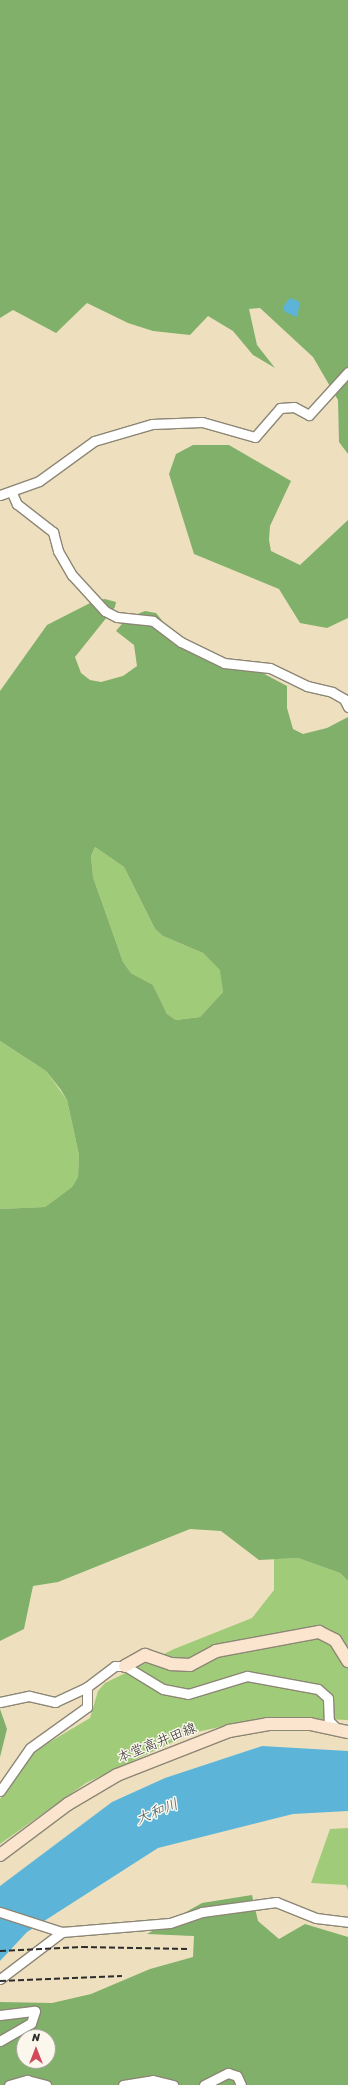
<!DOCTYPE html>
<meta charset="utf-8">
<style>
body{margin:0}
#map{position:relative;width:348px;height:2085px;overflow:hidden;background:#eee0bf;font-family:Sriracha,"Klee One",sans-serif}
div>[style]{position:absolute}
.green>*{inset:0;background:#a0cc79}
.forest>*{inset:0;background:#80b069}
.water>*{inset:0;background:#5cb5d9}
.roads{filter:drop-shadow(1px 0 #8c8675) drop-shadow(-1px 0 #8c8675) drop-shadow(0 1px #8c8675) drop-shadow(0 -1px #8c8675)}
.street>*{height:9px;margin:-4.5px;padding:0 4.5px;transform-origin:4.5px;border-radius:4.5px;background:#fff}
.secondary>*{height:12px;margin:-6px;padding:0 6px;transform-origin:6px;border-radius:6px;background:#fbe5cf}
.rail>*{height:2px;margin-top:-1px;transform-origin:0;background:repeating-linear-gradient(90deg,#2b2b2b 0 6px,transparent 0 9px)}
span{translate:-50% -50%;white-space:nowrap;text-align:center;line-height:1.15;-webkit-text-stroke:3px #fbf7ec;paint-order:stroke}
.street-label{font-size:14px;color:#2b2b2b}
.water-label{font-size:15px;color:#3c5b68;font-style:italic}
.north{position:absolute;left:16px;top:2029px;width:40px;height:40px;box-sizing:border-box;background:#fbf7ec;border:1px solid #a8a59f;border-radius:50%;rotate:0deg;font-size:11px;font-weight:700;line-height:16px;text-align:center;color:#2b2b2b}
.north::after{content:'';display:block;margin:auto;width:14px;height:18px;background:#d1495b;clip-path:polygon(50% 0,100% 100%,50% 72%,0 100%)}
</style>
<div id="map">
<div class="green">
<i style="clip-path:polygon(95px 847px,124px 867px,155px 929px,163px 936px,203px 953px,221px 970px,223px 992px,200px 1017px,176px 1020px,167px 1014px,153px 985px,131px 973px,123px 962px,93px 877px,91px 856px)"></i>
<i style="clip-path:polygon(0 1041px,46px 1071px,67px 1100px,79px 1155px,78px 1177px,72px 1187px,45px 1207px,0 1209px)"></i>
<i style="clip-path:polygon(298px 1558px,340px 1573px,348px 1581px,348px 1720px,267px 1717px,192px 1733px,86px 1783px,0 1844px,0 1799px,33px 1752px,90px 1718px,98px 1691px,105px 1683px,174px 1649px,252px 1618px,274px 1590px,274px 1559px)"></i>
<i style="clip-path:polygon(348px 1828px,348px 1890px,346px 1885px,311px 1883px,330px 1829px)"></i>
</div>
<div class="forest">
<i style="clip-path:polygon(0 0,348px 0,348px 454px,339px 442px,338px 400px,313px 357px,260px 308px,249px 309px,257px 345px,275px 368px,253px 355px,233px 331px,208px 316px,190px 335px,153px 331px,128px 323px,87px 303px,56px 333px,13px 310px,0 318px)"></i>
<i style="clip-path:polygon(193px 445px,229px 445px,291px 481px,270px 526px,269px 540px,271px 551px,300px 565px,348px 520px,348px 618px,327px 628px,300px 623px,279px 589px,194px 554px,169px 474px,176px 454px)"></i>
<i style="clip-path:polygon(evenodd,105px 599px,116px 602px,115px 607px,75px 657px,81px 673px,90px 680px,101px 682px,123px 676px,137px 666px,134px 645px,116px 631px,127px 618px,145px 611px,156px 613px,178px 640px,255px 669px,287px 686px,287px 708px,293px 729px,303px 734px,327px 728px,348px 717px,348px 1581px,340px 1573px,298px 1558px,259px 1560px,221px 1531px,190px 1529px,58px 1582px,33px 1586px,24px 1629px,0 1641px,0 1209px,45px 1207px,72px 1187px,78px 1177px,79px 1155px,67px 1100px,61px 1090px,46px 1071px,0 1041px,0 691px,47px 625px,94px 601px,105px 599px,95px 847px,124px 867px,155px 929px,163px 936px,203px 953px,220px 970px,223px 992px,200px 1017px,176px 1020px,167px 1014px,153px 985px,131px 973px,123px 962px,93px 877px,91px 856px,95px 847px)"></i>
<i style="clip-path:polygon(0 1709px,7px 1729px,0 1757px)"></i>
<i style="clip-path:polygon(evenodd,252px 1895px,258px 1921px,279px 1939px,305px 1924px,348px 1937px,348px 2085px,0 2085px,0 2002px,52px 2003px,91px 1994px,150px 1969px,193px 1957px,194px 1936px,147px 1934px,202px 1903px,252px 1895px,24px 2037px,48px 2037px,48px 2061px,24px 2061px,24px 2037px)"></i>
</div>
<div class="water">
<i style="clip-path:polygon(290px 298px,300px 302px,297px 317px,285px 312px,283px 307px)"></i>
<i style="clip-path:polygon(262px 1746px,348px 1751px,348px 1811px,293px 1814px,158px 1848px,27px 1932px,0 1961px,0 1886px,112px 1802px,165px 1778px)"></i>
</div>
<div class="roads">
<div class="street">
<i style="left:12px;top:493px;width:12px;rotate:66deg"></i>
<i style="left:17px;top:504px;width:46px;rotate:37.9deg"></i>
<i style="left:53px;top:532px;width:20px;rotate:75deg"></i>
<i style="left:58px;top:551px;width:28px;rotate:60deg"></i>
<i style="left:72px;top:575px;width:49px;rotate:47.5deg"></i>
<i style="left:105px;top:611px;width:13px;rotate:27deg"></i>
<i style="left:117px;top:617px;width:36px;rotate:6deg"></i>
<i style="left:153px;top:621px;width:35px;rotate:37deg"></i>
<i style="left:181px;top:642px;width:48px;rotate:26deg"></i>
<i style="left:224px;top:663px;width:46px;rotate:6.2deg"></i>
<i style="left:270px;top:668px;width:41px;rotate:25.9deg"></i>
<i style="left:307px;top:686px;width:26px;rotate:13deg"></i>
<i style="left:332px;top:692px;width:14px;rotate:30deg"></i>
<i style="left:344px;top:699px;width:9px;rotate:63deg"></i>
<i style="left:0;top:495px;width:41px;rotate:-19.7deg"></i>
<i style="left:39px;top:481px;width:68px;rotate:-36deg"></i>
<i style="left:94px;top:441px;width:60px;rotate:-16.3deg"></i>
<i style="left:152px;top:424px;width:50px;rotate:-2.3deg"></i>
<i style="left:202px;top:422px;width:55px;rotate:15.8deg"></i>
<i style="left:255px;top:437px;width:38px;rotate:-49deg"></i>
<i style="left:280px;top:408px;width:14px;rotate:-4deg"></i>
<i style="left:294px;top:407px;width:17px;rotate:28deg"></i>
<i style="left:309px;top:415px;width:58px;rotate:-47.8deg"></i>
<i style="left:0;top:1702px;width:30px;rotate:-12deg"></i>
<i style="left:29px;top:1696px;width:27px;rotate:13deg"></i>
<i style="left:55px;top:1702px;width:35px;rotate:-25deg"></i>
<i style="left:0;top:1791px;width:52px;rotate:-55.1deg"></i>
<i style="left:30px;top:1748px;width:70px;rotate:-35.7deg"></i>
<i style="left:87px;top:1707px;width:20px;rotate:-90deg"></i>
<i style="left:87px;top:1687px;width:35px;rotate:-37deg"></i>
<i style="left:115px;top:1666px;width:10px"></i>
<i style="left:125px;top:1666px;width:44px;rotate:31.2deg"></i>
<i style="left:163px;top:1689px;width:25px;rotate:11deg"></i>
<i style="left:188px;top:1694px;width:62px;rotate:-17deg"></i>
<i style="left:247px;top:1676px;width:72px;rotate:10.4deg"></i>
<i style="left:318px;top:1689px;width:13px;rotate:42deg"></i>
<i style="left:328px;top:1698px;width:23px;rotate:88deg"></i>
<i style="left:329px;top:1721px;width:11px;rotate:45deg"></i>
<i style="left:0;top:1912px;width:65px;rotate:17.9deg"></i>
<i style="left:62px;top:1932px;width:108px;rotate:-4.8deg"></i>
<i style="left:170px;top:1923px;width:34px;rotate:-19deg"></i>
<i style="left:202px;top:1912px;width:75px;rotate:-7.7deg"></i>
<i style="left:276px;top:1902px;width:43px;rotate:21.8deg"></i>
<i style="left:316px;top:1918px;width:32px;rotate:7deg"></i>
<i style="left:0;top:1979px;width:78px;rotate:-37.2deg"></i>
<i style="left:0;top:2015px;width:35px;rotate:-7deg"></i>
<i style="left:35px;top:2011px;width:13px;rotate:108deg"></i>
<i style="left:31px;top:2023px;width:36px;rotate:150deg"></i>
<i style="left:9px;top:2085px;width:19px;rotate:-16deg"></i>
<i style="left:27px;top:2080px;width:20px;rotate:15deg"></i>
<i style="left:123px;top:2085px;width:30px;rotate:-9deg"></i>
<i style="left:153px;top:2080px;width:21px;rotate:14deg"></i>
<i style="left:204px;top:2085px;width:27px;rotate:-27deg"></i>
<i style="left:228px;top:2073px;width:9px;rotate:18deg"></i>
<i style="left:237px;top:2076px;width:10px;rotate:66deg"></i>
</div>
<div class="secondary">
<i style="left:125px;top:1666px;width:23px;rotate:-29deg"></i>
<i style="left:145px;top:1655px;width:28px;rotate:19deg"></i>
<i style="left:171px;top:1664px;width:19px;rotate:3deg"></i>
<i style="left:190px;top:1665px;width:30px;rotate:-28deg"></i>
<i style="left:216px;top:1651px;width:105px;rotate:-10.5deg"></i>
<i style="left:319px;top:1632px;width:18px;rotate:27deg"></i>
<i style="left:335px;top:1640px;width:25px;rotate:58deg"></i>
<i style="left:0;top:1855px;width:85px;rotate:-36.9deg"></i>
<i style="left:68px;top:1804px;width:57px;rotate:-30.6deg"></i>
<i style="left:117px;top:1775px;width:120px;rotate:-21.4deg"></i>
<i style="left:229px;top:1731px;width:39px;rotate:-10deg"></i>
<i style="left:267px;top:1724px;width:43px"></i>
<i style="left:310px;top:1724px;width:39px;rotate:12deg"></i>
</div>
</div>
<div class="rail">
<i style="left:0;top:1951px;width:82px;rotate:-2.8deg"></i>
<i style="left:82px;top:1947px;width:106px;rotate:1.1deg"></i>
<i style="left:0;top:1981px;width:122px;rotate:-2.3deg"></i>
</div>
<div class="street-label">
<span style="left:157px;top:1743px;rotate:-22deg">本堂高井田線</span>
</div>
<div class="water-label">
<span style="left:157px;top:1812px;rotate:-22deg">大和川</span>
</div>
<div class="north">N</div>
</div>
